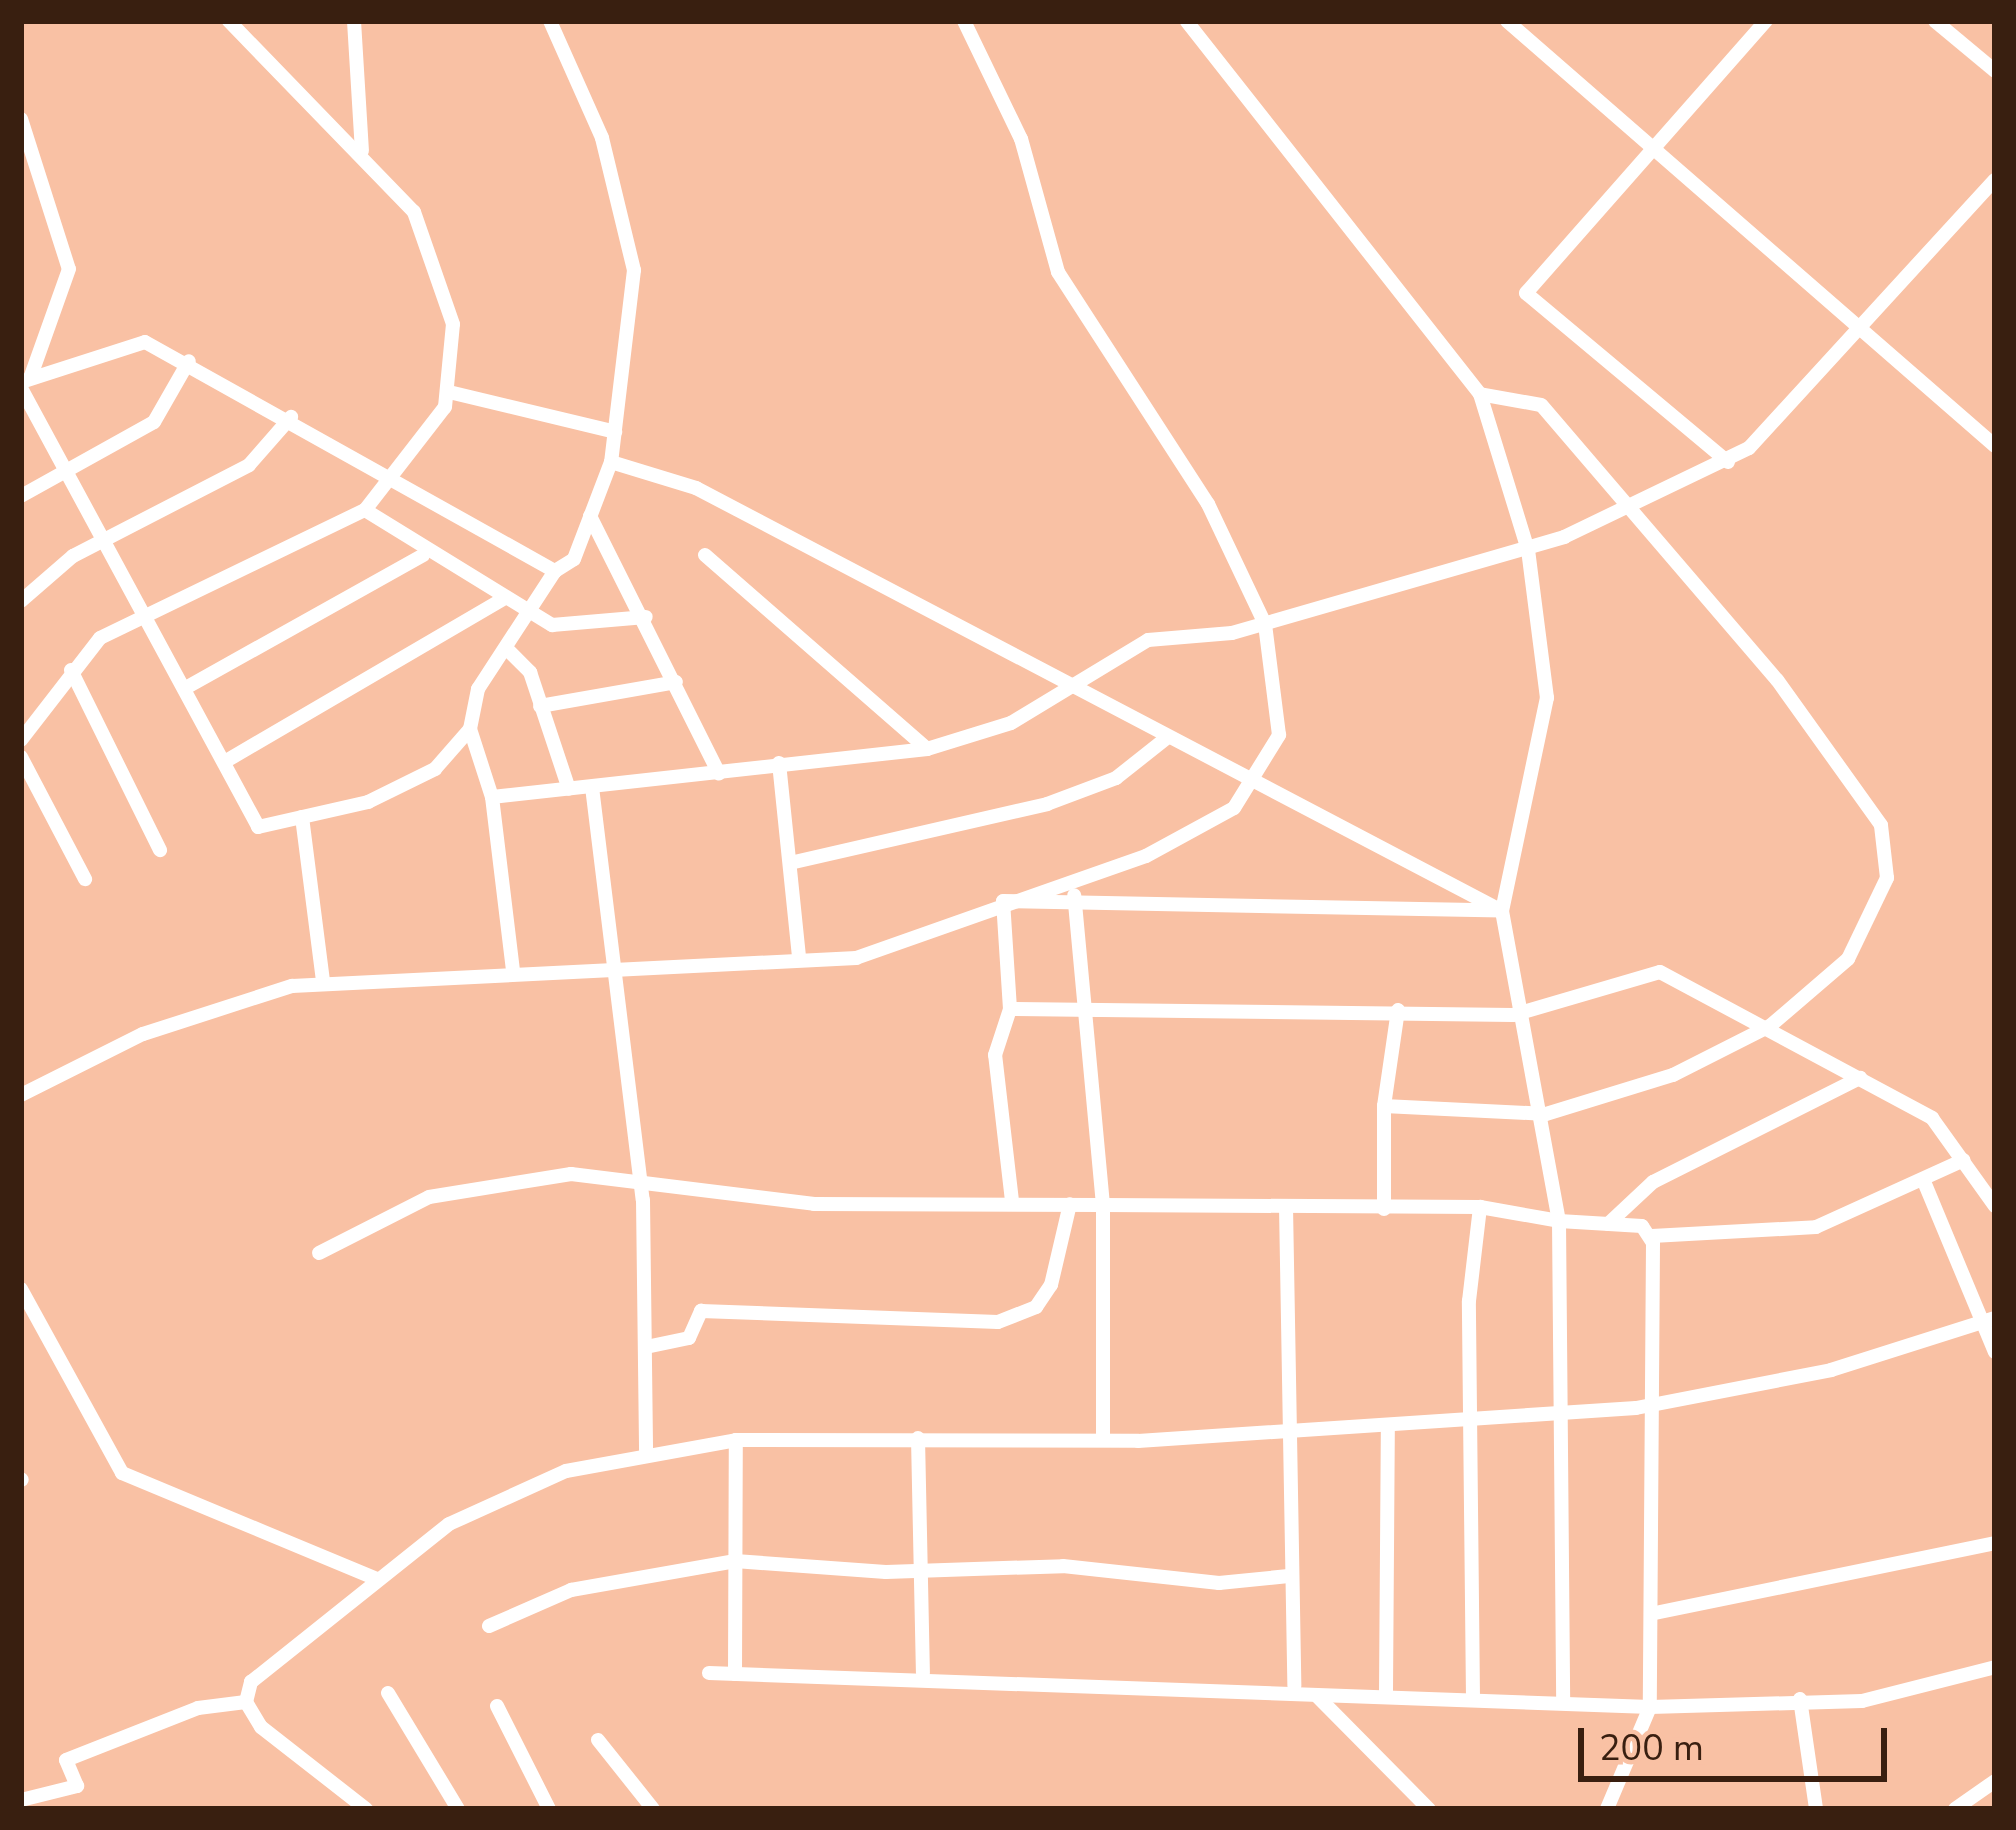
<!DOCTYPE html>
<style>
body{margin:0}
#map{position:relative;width:2016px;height:1830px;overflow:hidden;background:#f9c1a4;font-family:"Nunito Sans",sans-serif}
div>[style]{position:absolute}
.minor>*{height:14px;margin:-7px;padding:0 7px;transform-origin:7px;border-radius:7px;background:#fff}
span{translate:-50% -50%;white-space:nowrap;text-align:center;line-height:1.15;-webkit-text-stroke:12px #f9c1a4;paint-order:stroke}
.frame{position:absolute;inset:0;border:24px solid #391f10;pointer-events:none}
.scale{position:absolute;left:1578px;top:1728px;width:309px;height:54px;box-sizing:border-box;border:6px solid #391f10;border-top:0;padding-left:15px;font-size:36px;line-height:42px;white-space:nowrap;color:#391f10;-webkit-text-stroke:9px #f9c1a4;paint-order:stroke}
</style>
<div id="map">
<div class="minor">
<i style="left:354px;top:21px;width:130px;rotate:86.5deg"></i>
<i style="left:550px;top:21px;width:128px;rotate:66deg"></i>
<i style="left:602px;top:138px;width:136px;rotate:76.4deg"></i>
<i style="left:634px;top:270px;width:193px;rotate:96.8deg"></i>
<i style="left:1507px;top:21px;width:647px;rotate:41.05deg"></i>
<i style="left:1935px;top:21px;width:78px;rotate:39.8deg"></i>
<i style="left:21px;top:119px;width:157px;rotate:72.3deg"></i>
<i style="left:69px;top:269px;width:114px;rotate:109.6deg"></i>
<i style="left:21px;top:382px;width:130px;rotate:-17.9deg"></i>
<i style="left:145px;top:342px;width:470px;rotate:29.2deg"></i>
<i style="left:555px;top:571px;width:22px;rotate:-32deg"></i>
<i style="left:574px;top:559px;width:104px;rotate:-69.1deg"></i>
<i style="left:611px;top:462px;width:89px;rotate:17deg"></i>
<i style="left:696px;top:488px;width:910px;rotate:27.69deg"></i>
<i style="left:1502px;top:911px;width:315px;rotate:79.6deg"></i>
<i style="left:1559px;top:1221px;width:83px;rotate:3.4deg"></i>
<i style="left:1642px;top:1226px;width:20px;rotate:57deg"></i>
<i style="left:1653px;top:1243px;width:464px;rotate:90.4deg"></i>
<i style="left:1650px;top:1707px;width:111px;rotate:112.9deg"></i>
<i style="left:21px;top:388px;width:499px;rotate:61.6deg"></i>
<i style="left:258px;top:827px;width:113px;rotate:-12.8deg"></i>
<i style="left:368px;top:802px;width:75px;rotate:-26.2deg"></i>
<i style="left:435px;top:769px;width:53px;rotate:-48.8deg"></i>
<i style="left:470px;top:729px;width:71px;rotate:72.1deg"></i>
<i style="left:492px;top:797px;width:438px;rotate:-6.3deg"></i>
<i style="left:927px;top:749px;width:88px;rotate:-17.2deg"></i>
<i style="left:1011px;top:723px;width:160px;rotate:-31.2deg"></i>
<i style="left:1148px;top:640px;width:84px;rotate:-4.8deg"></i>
<i style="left:1232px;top:633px;width:346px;rotate:-16.1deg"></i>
<i style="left:1564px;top:537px;width:205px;rotate:-25.7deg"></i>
<i style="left:1749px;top:448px;width:364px;rotate:-47.5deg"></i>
<i style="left:449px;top:392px;width:171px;rotate:13.5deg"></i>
<i style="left:1728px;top:462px;width:263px;rotate:-140.1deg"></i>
<i style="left:1526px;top:293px;width:363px;rotate:-48.6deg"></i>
<i style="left:21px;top:496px;width:152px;rotate:-29.1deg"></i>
<i style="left:154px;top:422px;width:70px;rotate:-60.2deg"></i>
<i style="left:365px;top:510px;width:220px;rotate:31.6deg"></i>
<i style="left:552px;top:625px;width:94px;rotate:-4.9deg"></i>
<i style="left:590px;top:516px;width:288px;rotate:63.4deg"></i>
<i style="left:705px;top:555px;width:295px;rotate:41.1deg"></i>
<i style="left:21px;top:601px;width:69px;rotate:-40.9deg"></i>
<i style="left:73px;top:556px;width:198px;rotate:-27.3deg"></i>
<i style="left:249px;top:465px;width:64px;rotate:-48.8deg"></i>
<i style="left:507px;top:649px;width:33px;rotate:45deg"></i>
<i style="left:530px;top:672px;width:123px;rotate:71.6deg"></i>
<i style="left:71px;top:670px;width:201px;rotate:63.7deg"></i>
<i style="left:189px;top:686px;width:268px;rotate:-29.2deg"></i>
<i style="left:540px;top:706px;width:138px;rotate:-10deg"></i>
<i style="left:470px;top:729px;width:41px;rotate:-78.7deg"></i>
<i style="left:478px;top:689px;width:141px;rotate:-56.9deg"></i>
<i style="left:21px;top:740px;width:129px;rotate:-52.2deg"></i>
<i style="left:100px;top:638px;width:294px;rotate:-25.8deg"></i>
<i style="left:365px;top:510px;width:130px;rotate:-52.2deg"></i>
<i style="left:445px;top:407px;width:83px;rotate:-84.5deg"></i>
<i style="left:453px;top:324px;width:119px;rotate:-109.2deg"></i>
<i style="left:414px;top:212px;width:266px;rotate:-134.1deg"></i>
<i style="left:21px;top:757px;width:138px;rotate:62.3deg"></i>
<i style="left:226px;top:761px;width:321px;rotate:-30.3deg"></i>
<i style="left:779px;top:763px;width:195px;rotate:84.1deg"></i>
<i style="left:592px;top:787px;width:416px;rotate:83deg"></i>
<i style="left:643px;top:1200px;width:256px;rotate:89.3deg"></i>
<i style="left:492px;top:797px;width:174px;rotate:83.1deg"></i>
<i style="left:302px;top:817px;width:165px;rotate:82.7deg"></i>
<i style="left:790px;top:863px;width:264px;rotate:-12.9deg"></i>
<i style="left:1047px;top:804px;width:74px;rotate:-20.6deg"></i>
<i style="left:1116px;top:778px;width:66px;rotate:-38.3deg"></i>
<i style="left:1010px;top:1009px;width:503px;rotate:0.68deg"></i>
<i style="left:1513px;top:1015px;width:153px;rotate:-16.3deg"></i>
<i style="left:1660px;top:972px;width:309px;rotate:28.2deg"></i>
<i style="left:1932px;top:1118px;width:108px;rotate:54.4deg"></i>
<i style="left:21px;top:1095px;width:136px;rotate:-26.6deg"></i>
<i style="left:143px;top:1034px;width:157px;rotate:-17.9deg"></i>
<i style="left:292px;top:986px;width:565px;rotate:-2.84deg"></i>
<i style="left:856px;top:958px;width:307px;rotate:-19.4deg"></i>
<i style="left:1146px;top:856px;width:100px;rotate:-28.6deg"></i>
<i style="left:1234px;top:808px;width:86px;rotate:-58.3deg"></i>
<i style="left:1279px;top:735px;width:112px;rotate:-97.2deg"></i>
<i style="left:1265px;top:624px;width:133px;rotate:-115.4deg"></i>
<i style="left:1208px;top:504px;width:276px;rotate:-122.9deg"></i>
<i style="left:1058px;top:272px;width:138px;rotate:-105.5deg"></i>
<i style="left:1021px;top:139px;width:131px;rotate:-115.8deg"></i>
<i style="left:1384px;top:1106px;width:97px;rotate:-81.7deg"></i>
<i style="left:1925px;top:1184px;width:182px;rotate:67.4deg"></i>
<i style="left:1012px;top:1201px;width:147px;rotate:-96.6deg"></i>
<i style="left:995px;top:1055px;width:48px;rotate:-71.9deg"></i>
<i style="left:1010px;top:1009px;width:108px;rotate:-93.7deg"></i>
<i style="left:1003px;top:901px;width:499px;rotate:1.1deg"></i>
<i style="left:1502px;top:911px;width:218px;rotate:-78.1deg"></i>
<i style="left:1547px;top:698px;width:149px;rotate:-97.3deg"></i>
<i style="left:1528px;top:550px;width:163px;rotate:-107.1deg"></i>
<i style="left:1480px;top:394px;width:474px;rotate:-128.2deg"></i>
<i style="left:1286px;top:1206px;width:480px;rotate:89deg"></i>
<i style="left:1384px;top:1209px;width:103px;rotate:-90deg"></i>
<i style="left:1384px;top:1106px;width:162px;rotate:2.8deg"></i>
<i style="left:1546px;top:1114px;width:133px;rotate:-17.1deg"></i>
<i style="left:1673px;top:1075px;width:109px;rotate:-26.8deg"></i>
<i style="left:1770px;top:1026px;width:103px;rotate:-40.7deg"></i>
<i style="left:1848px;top:959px;width:90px;rotate:-64.3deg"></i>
<i style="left:1887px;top:878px;width:53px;rotate:-96.5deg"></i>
<i style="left:1881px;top:825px;width:178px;rotate:-125.6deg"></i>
<i style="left:1777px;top:680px;width:362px;rotate:-130.6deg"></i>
<i style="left:1541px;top:405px;width:62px;rotate:-169.8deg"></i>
<i style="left:1608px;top:1224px;width:62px;rotate:-43deg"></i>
<i style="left:1653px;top:1182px;width:232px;rotate:-26.7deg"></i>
<i style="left:1652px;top:1236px;width:164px;rotate:-3.1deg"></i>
<i style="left:1816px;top:1227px;width:162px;rotate:-24.4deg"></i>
<i style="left:319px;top:1253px;width:123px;rotate:-27deg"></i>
<i style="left:429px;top:1197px;width:144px;rotate:-9.2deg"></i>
<i style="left:571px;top:1174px;width:245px;rotate:7deg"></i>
<i style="left:814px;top:1204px;width:289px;rotate:0.2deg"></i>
<i style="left:1103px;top:1205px;width:311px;rotate:-95.3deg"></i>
<i style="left:21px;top:1289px;width:210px;rotate:61.2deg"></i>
<i style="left:122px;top:1473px;width:276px;rotate:22.6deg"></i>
<i style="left:646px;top:1347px;width:44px;rotate:-11.8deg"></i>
<i style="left:689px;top:1338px;width:30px;rotate:-66deg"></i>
<i style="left:701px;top:1311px;width:297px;rotate:2.1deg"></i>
<i style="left:998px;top:1322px;width:41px;rotate:-21.5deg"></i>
<i style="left:1036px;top:1307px;width:27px;rotate:-56deg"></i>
<i style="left:1051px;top:1285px;width:83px;rotate:-76.8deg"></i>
<i style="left:918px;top:1438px;width:235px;rotate:88.8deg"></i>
<i style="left:1103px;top:1440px;width:235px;rotate:-90deg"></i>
<i style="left:1103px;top:1205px;width:377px;rotate:0.3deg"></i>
<i style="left:1480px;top:1207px;width:80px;rotate:10deg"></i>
<i style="left:1559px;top:1221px;width:481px;rotate:89.5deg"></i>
<i style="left:21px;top:1479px;width:1px;rotate:45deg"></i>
<i style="left:1655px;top:1613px;width:347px;rotate:-11.6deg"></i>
<i style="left:489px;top:1626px;width:90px;rotate:-23.7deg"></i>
<i style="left:571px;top:1590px;width:167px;rotate:-10deg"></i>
<i style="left:735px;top:1561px;width:151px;rotate:4.2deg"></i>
<i style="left:886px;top:1572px;width:177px;rotate:-1.9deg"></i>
<i style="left:1063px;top:1566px;width:157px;rotate:6.2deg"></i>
<i style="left:1219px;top:1583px;width:70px;rotate:-5.7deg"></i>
<i style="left:709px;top:1673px;width:942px;rotate:2.07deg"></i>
<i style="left:1650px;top:1707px;width:212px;rotate:-1.6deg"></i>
<i style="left:1862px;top:1701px;width:137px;rotate:-14.3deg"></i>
<i style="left:735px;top:1674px;width:234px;rotate:-89.8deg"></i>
<i style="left:1386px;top:1692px;width:265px;rotate:-89.6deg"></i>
<i style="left:388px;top:1693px;width:135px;rotate:58.9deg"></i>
<i style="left:1318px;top:1697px;width:158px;rotate:45.3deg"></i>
<i style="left:1473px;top:1698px;width:397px;rotate:-90.6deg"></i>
<i style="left:1469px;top:1301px;width:95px;rotate:-83.3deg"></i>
<i style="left:1800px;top:1699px;width:111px;rotate:81.7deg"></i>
<i style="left:497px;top:1706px;width:115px;rotate:63.2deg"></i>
<i style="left:598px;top:1740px;width:88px;rotate:51.4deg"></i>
<i style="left:21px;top:1800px;width:58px;rotate:-14deg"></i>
<i style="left:77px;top:1786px;width:28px;rotate:-113deg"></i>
<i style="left:66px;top:1760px;width:142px;rotate:-21.5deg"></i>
<i style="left:198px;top:1708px;width:48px;rotate:-7.1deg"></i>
<i style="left:366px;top:1809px;width:133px;rotate:-142deg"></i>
<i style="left:261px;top:1727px;width:29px;rotate:-121deg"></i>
<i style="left:246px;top:1702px;width:21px;rotate:-76deg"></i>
<i style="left:251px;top:1682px;width:253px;rotate:-38.6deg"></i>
<i style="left:449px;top:1524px;width:128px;rotate:-24.4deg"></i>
<i style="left:566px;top:1471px;width:173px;rotate:-10.3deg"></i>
<i style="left:736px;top:1440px;width:402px;rotate:0.1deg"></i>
<i style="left:1138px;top:1441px;width:499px;rotate:-3.8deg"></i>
<i style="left:1636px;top:1408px;width:199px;rotate:-11deg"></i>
<i style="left:1831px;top:1370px;width:172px;rotate:-17.6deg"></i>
<i style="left:1955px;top:1809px;width:49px;rotate:-35deg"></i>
</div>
<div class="frame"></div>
<div class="scale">200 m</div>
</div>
